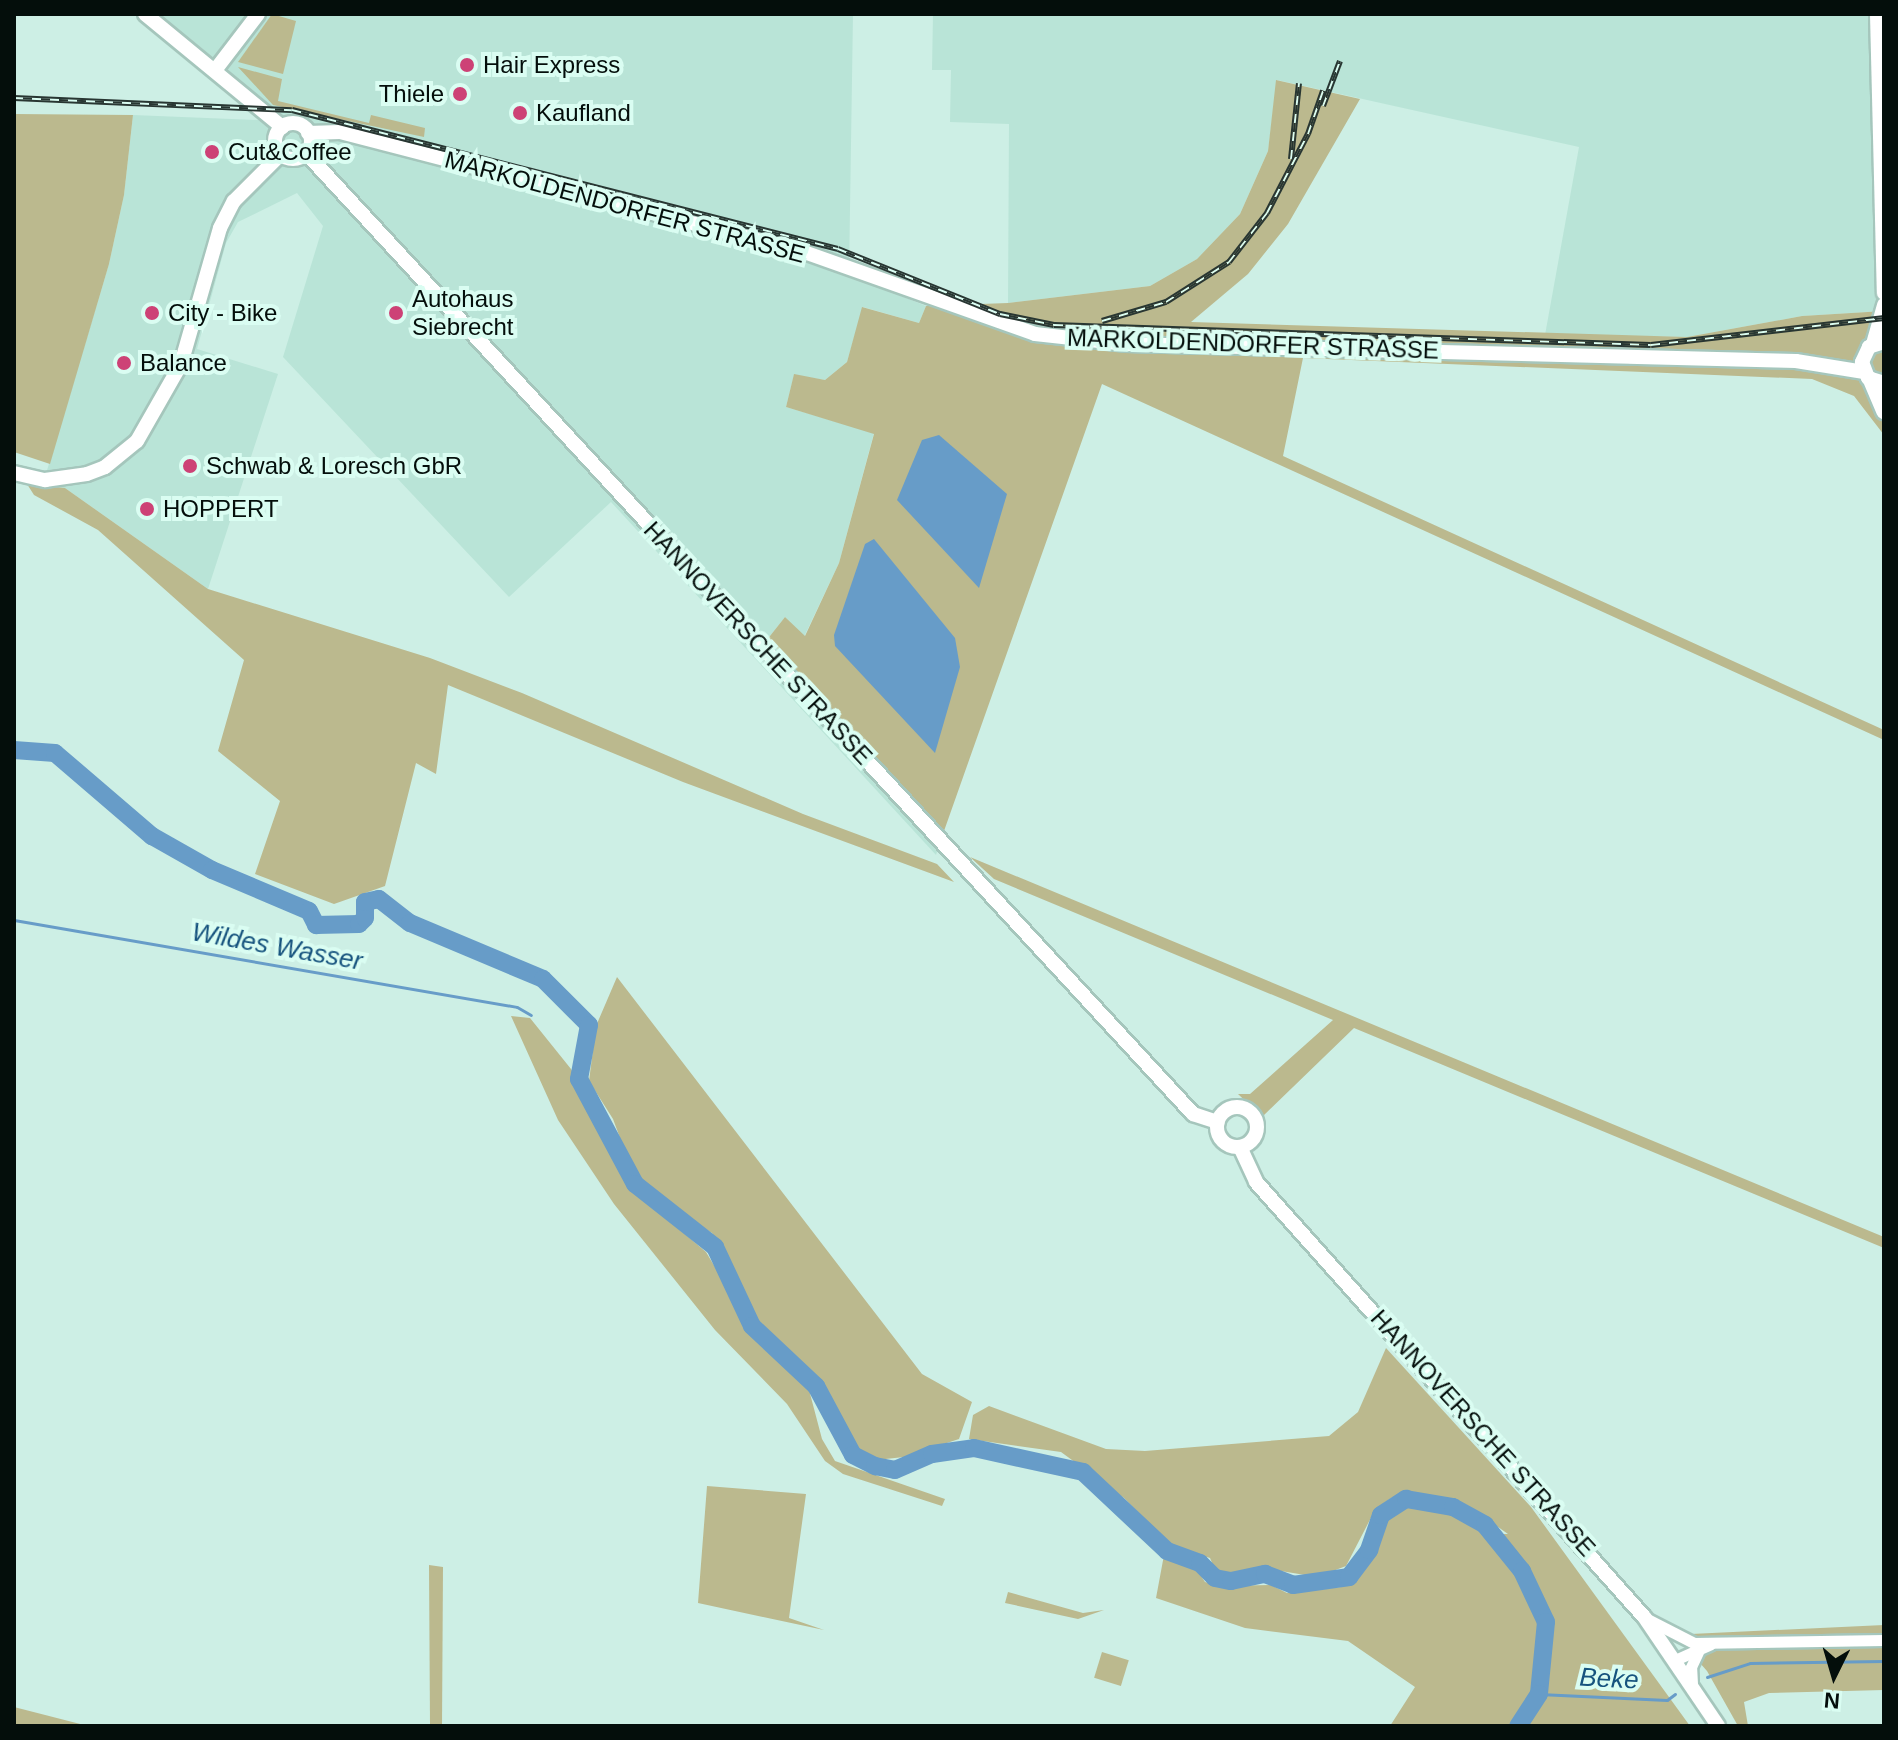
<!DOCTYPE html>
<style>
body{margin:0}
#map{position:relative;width:1898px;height:1740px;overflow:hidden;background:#cdefe5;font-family:Arial,sans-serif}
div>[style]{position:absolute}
.built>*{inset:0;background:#b9e4d7}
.green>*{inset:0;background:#bbb98e;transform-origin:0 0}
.water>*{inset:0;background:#679cc8}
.stream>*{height:3px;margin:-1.5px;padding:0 1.5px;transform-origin:1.5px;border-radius:1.5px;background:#679cc8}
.river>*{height:18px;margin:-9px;padding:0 9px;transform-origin:9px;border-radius:9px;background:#679cc8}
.roads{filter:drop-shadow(2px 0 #a5c6bc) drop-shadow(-2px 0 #a5c6bc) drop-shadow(0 2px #a5c6bc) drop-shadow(0 -2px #a5c6bc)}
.street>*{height:11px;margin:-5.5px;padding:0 5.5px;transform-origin:5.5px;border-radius:5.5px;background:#fff}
.secondary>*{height:14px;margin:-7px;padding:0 7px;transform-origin:7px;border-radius:7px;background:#fff}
.secondary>.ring{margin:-7px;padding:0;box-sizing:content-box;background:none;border:14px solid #fff;border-radius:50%}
.primary>*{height:16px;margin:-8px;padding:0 8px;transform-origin:8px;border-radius:8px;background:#fff}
.rail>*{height:6px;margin-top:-3px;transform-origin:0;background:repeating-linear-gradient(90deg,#dafdf2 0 9px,#283632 0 18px);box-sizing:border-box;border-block:2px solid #283632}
.dots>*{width:22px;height:22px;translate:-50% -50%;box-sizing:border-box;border:4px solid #dafdf2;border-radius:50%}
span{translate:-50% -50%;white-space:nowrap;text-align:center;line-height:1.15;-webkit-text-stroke:8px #dafdf2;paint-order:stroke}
.poi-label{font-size:24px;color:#040e0b}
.left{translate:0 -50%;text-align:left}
.right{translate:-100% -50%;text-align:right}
.street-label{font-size:24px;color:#040e0b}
.water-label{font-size:26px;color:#16537e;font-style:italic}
.frame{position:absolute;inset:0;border:16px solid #040e0b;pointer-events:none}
.north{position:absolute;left:1794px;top:1636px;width:80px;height:80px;-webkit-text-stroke:6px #dafdf2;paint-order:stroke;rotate:185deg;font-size:22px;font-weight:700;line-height:32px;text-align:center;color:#040e0b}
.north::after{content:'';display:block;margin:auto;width:28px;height:36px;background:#040e0b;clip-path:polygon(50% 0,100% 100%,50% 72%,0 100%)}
</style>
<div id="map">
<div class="built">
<i style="clip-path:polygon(154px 14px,853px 14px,849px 275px,926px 306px,919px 323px,863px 307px,847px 362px,825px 380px,794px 375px,786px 407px,874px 433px,839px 563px,804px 637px,785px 617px,766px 641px,944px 831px,936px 855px,611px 502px,509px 597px,283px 357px,323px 226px,297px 193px,238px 222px,226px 243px,197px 349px,278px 374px,208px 589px,65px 488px,42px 487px,109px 264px,124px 195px,133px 115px,259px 120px,271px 108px)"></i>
<i style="clip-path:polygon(933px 14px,1884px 14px,1884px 311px,1802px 316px,1687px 337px,1545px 335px,1579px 147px,1277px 80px,1268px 151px,1240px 214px,1197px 259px,1150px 286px,1008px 303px,1009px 124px,950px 122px,951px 70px,932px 70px)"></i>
</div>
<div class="green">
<i style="clip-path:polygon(272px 14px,296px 21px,283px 74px,238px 62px)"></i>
<i style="clip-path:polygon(238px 67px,282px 79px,278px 101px,369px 123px,371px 115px,425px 128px,424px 137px,273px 105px)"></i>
<i style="clip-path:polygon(1276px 80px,1360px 99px,1288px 224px,1248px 274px,1191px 322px,1687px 337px,1802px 316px,1884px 311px,1884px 435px,1854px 396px,1812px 379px,1303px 358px,1283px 456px,1884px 730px,1884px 740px,1102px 384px,944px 831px,766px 641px,785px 617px,805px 636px,839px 563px,874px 434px,786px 407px,794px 374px,825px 380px,847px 362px,862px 307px,919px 323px,926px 306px,1008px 303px,1150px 286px,1197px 259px,1240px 214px,1268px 151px)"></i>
<i style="clip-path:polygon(14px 114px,133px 115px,124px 195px,109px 264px,50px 464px,14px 452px)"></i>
<i style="clip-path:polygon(27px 484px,65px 488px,208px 589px,430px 658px,522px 693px,803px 814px,937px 864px,954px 882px,683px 782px,448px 685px,436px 774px,416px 763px,385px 886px,334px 904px,255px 874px,280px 801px,218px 751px,244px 660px,98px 530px,34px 495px)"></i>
<i style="clip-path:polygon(970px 857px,1884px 1237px,1884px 1248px,1354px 1028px,1262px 1117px,1238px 1094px,1250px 1094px,1333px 1020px,994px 879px)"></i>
<i style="clip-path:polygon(617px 977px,922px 1374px,972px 1402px,959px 1439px,904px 1457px,876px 1460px,857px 1452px,822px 1383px,762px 1328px,712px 1233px,655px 1198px,632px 1170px,613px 1119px,589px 1081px,596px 1026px)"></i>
<i style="clip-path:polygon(511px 1016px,530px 1018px,571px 1069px,638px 1194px,706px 1252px,764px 1349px,808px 1386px,822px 1439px,835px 1461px,945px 1499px,942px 1506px,843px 1474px,825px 1461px,787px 1404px,715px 1330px,614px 1204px,558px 1120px)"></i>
<i style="clip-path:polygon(1386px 1348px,1531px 1507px,1690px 1726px,1390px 1726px,1415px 1687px,1348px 1641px,1245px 1628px,1156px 1598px,1164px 1555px,1195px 1567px,1205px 1582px,1220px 1586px,1271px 1585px,1287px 1593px,1341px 1587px,1373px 1553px,1385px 1520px,1406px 1506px,1447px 1512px,1489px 1534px,1508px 1534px,1467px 1505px,1413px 1492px,1391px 1498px,1375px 1510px,1346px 1566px,1317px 1577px,1275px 1570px,1241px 1575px,1216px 1572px,1210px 1558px,1171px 1546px,1124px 1498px,1061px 1452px,969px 1439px,973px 1415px,989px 1406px,1106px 1449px,1145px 1451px,1329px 1436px,1358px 1412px)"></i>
<i style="clip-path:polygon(707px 1486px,806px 1494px,789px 1618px,824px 1630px,698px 1603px)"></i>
<i style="clip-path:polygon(429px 1565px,443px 1567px,442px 1726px,430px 1726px)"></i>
<i style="clip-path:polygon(1008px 1592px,1083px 1613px,1104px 1610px,1078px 1619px,1005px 1603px)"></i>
<i style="clip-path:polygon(1663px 1621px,1691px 1634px,1884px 1625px,1884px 1690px,1769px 1693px,1744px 1702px,1748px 1726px,1738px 1726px,1707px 1671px)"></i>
<i style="left:1102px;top:1652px;width:28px;height:27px;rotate:17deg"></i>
<i style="clip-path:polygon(14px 1707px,88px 1726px,19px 1726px,14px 1725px)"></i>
</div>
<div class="water">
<i style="clip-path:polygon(939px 435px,1007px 494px,979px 588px,897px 500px,922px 440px)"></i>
<i style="clip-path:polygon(874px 539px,955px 638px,960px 667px,935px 753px,835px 646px,834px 635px,865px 544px)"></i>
</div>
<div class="stream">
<i style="left:14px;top:920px;width:510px;rotate:9.81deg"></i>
<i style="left:517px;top:1007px;width:16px;rotate:30deg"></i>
<i style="left:1707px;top:1677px;width:45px;rotate:-18deg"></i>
<i style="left:1750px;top:1663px;width:134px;rotate:-0.9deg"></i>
<i style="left:1539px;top:1694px;width:128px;rotate:2.7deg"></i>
<i style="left:1667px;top:1700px;width:10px;rotate:-37deg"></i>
</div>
<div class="river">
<i style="left:14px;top:750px;width:41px;rotate:4.2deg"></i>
<i style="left:55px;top:753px;width:128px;rotate:40.6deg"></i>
<i style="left:152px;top:836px;width:69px;rotate:29.5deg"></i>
<i style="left:212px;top:870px;width:105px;rotate:22.9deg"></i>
<i style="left:309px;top:911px;width:16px;rotate:63deg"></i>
<i style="left:316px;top:925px;width:43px;rotate:-1.3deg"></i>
<i style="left:359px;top:924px;width:8px;rotate:-45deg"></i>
<i style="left:365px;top:918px;width:16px;rotate:-90deg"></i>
<i style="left:365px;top:902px;width:14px;rotate:-12deg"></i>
<i style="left:379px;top:899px;width:39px;rotate:38deg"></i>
<i style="left:410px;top:923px;width:144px;rotate:22.8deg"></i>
<i style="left:543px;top:979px;width:65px;rotate:45deg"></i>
<i style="left:589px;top:1025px;width:55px;rotate:100.5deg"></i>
<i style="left:579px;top:1079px;width:119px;rotate:61.9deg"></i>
<i style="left:635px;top:1184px;width:102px;rotate:38.2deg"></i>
<i style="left:715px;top:1247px;width:87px;rotate:64.9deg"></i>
<i style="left:752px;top:1326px;width:88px;rotate:43.2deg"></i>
<i style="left:816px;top:1386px;width:78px;rotate:61.8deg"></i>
<i style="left:853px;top:1455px;width:25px;rotate:27deg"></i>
<i style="left:875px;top:1466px;width:20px;rotate:11deg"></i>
<i style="left:895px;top:1470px;width:40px;rotate:-23.4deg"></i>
<i style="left:932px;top:1454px;width:42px;rotate:-8.1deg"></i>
<i style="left:974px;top:1448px;width:112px;rotate:12.4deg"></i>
<i style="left:1083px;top:1472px;width:115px;rotate:43.2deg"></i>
<i style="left:1167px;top:1551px;width:35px;rotate:20deg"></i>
<i style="left:1200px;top:1563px;width:21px;rotate:45deg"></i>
<i style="left:1215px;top:1578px;width:16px;rotate:11deg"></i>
<i style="left:1231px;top:1581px;width:35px;rotate:-12deg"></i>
<i style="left:1265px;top:1574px;width:30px;rotate:21deg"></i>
<i style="left:1293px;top:1585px;width:57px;rotate:-8.1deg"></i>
<i style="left:1349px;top:1577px;width:34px;rotate:-53deg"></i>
<i style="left:1369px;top:1550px;width:37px;rotate:-71deg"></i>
<i style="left:1381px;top:1515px;width:30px;rotate:-33deg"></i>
<i style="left:1406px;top:1499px;width:48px;rotate:9.7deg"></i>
<i style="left:1453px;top:1507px;width:37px;rotate:29deg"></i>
<i style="left:1485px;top:1525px;width:59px;rotate:51.2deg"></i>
<i style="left:1522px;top:1571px;width:56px;rotate:64.8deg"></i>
<i style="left:1546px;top:1622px;width:72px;rotate:95.6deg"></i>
<i style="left:1539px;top:1694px;width:38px;rotate:123deg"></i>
</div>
<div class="roads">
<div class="street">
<i style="left:1649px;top:1620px;width:51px;rotate:27.1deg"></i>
<i style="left:1694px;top:1643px;width:190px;rotate:-0.9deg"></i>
<i style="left:1675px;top:1660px;width:39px;rotate:-24deg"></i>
<i style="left:1692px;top:1684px;width:17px;rotate:-93deg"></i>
<i style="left:1691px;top:1667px;width:17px;rotate:-65deg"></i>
</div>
<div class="secondary">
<i style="left:145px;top:14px;width:178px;rotate:39.5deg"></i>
<i style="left:1877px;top:14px;width:279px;rotate:88.6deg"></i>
<i style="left:216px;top:69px;width:69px;rotate:-52.6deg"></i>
<i class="ring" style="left:275px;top:123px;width:22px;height:22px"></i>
<i style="left:308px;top:133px;width:32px;rotate:-2deg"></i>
<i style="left:340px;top:132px;width:479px;rotate:14.5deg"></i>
<i style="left:804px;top:252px;width:245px;rotate:19.5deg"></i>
<i style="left:1035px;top:334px;width:92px;rotate:6.3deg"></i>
<i style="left:1126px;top:344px;width:670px;rotate:1.45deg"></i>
<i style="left:1796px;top:361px;width:69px;rotate:9.2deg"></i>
<i style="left:306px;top:153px;width:1308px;rotate:47.29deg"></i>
<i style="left:1193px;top:1114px;width:26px;rotate:18deg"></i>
<i style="left:1884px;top:342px;width:16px;rotate:162deg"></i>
<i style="left:1869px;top:347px;width:17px;rotate:115deg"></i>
<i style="left:1862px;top:362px;width:17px;rotate:69deg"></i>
<i style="left:1868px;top:378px;width:17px;rotate:17deg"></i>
<i style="left:1873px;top:344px;width:41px;rotate:-74.2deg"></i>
<i style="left:14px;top:473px;width:32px;rotate:13deg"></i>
<i style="left:45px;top:480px;width:42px;rotate:-8.1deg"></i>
<i style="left:87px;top:474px;width:19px;rotate:-21deg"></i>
<i style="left:105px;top:467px;width:41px;rotate:-39.1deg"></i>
<i style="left:137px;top:441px;width:89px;rotate:-60.3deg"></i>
<i style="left:181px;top:364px;width:141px;rotate:-74deg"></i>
<i style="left:220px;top:228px;width:30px;rotate:-63deg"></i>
<i style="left:234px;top:201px;width:66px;rotate:-45deg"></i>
<i class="ring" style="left:1217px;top:1107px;width:26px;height:26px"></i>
<i style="left:1240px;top:1147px;width:38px;rotate:65deg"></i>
<i style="left:1256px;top:1182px;width:584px;rotate:48.26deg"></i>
<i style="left:1645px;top:1618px;width:130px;rotate:55.9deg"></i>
</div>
<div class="primary">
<i style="left:1871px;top:380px;width:34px;rotate:67deg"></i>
</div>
</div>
<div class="rail">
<i style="left:14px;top:98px;width:278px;rotate:2.5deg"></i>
<i style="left:292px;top:110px;width:563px;rotate:14.28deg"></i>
<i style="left:838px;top:249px;width:175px;rotate:21.9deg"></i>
<i style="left:1000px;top:314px;width:55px;rotate:11.5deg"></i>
<i style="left:1054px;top:325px;width:597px;rotate:1.92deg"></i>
<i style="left:1651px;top:345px;width:235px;rotate:-6.6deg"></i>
<i style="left:1323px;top:106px;width:48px;rotate:-69.3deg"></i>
<i style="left:1291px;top:159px;width:76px;rotate:-84deg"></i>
<i style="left:1102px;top:321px;width:67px;rotate:-16.5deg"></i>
<i style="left:1166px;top:302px;width:75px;rotate:-32.4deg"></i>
<i style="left:1229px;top:262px;width:62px;rotate:-52.2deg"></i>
<i style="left:1267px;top:213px;width:89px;rotate:-62.6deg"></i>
<i style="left:1308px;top:134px;width:46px;rotate:-70.8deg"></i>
</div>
<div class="dots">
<i style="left:467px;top:65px;background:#cd4276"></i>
<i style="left:460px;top:94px;background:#cd4276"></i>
<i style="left:520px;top:113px;background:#cd4276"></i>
<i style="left:212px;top:152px;background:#cd4276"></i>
<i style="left:152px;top:313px;background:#cd4276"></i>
<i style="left:396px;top:313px;background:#cd4276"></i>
<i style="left:124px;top:363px;background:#cd4276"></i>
<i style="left:190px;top:466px;background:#cd4276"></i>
<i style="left:147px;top:509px;background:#cd4276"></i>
</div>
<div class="poi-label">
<span class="left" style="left:483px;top:65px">Hair Express</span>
<span class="right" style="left:444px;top:94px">Thiele</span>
<span class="left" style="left:536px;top:113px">Kaufland</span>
<span class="left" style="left:228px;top:152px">Cut&amp;Coffee</span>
<span class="left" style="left:412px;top:313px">Autohaus<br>Siebrecht</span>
<span class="left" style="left:168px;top:313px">City - Bike</span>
<span class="left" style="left:140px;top:363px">Balance</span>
<span class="left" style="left:206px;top:466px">Schwab &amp; Loresch GbR</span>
<span class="left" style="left:163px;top:509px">HOPPERT</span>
</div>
<div class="street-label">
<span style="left:625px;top:207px;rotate:15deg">MARKOLDENDORFER STRASSE</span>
<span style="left:1253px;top:344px;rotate:2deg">MARKOLDENDORFER STRASSE</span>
<span style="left:758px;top:643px;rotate:47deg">HANNOVERSCHE STRASSE</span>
<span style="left:1483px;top:1433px;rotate:48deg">HANNOVERSCHE STRASSE</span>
</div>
<div class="water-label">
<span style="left:277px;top:947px;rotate:10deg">Wildes Wasser</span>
<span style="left:1609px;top:1679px;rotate:3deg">Beke</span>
</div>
<div class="frame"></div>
<div class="north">N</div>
</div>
